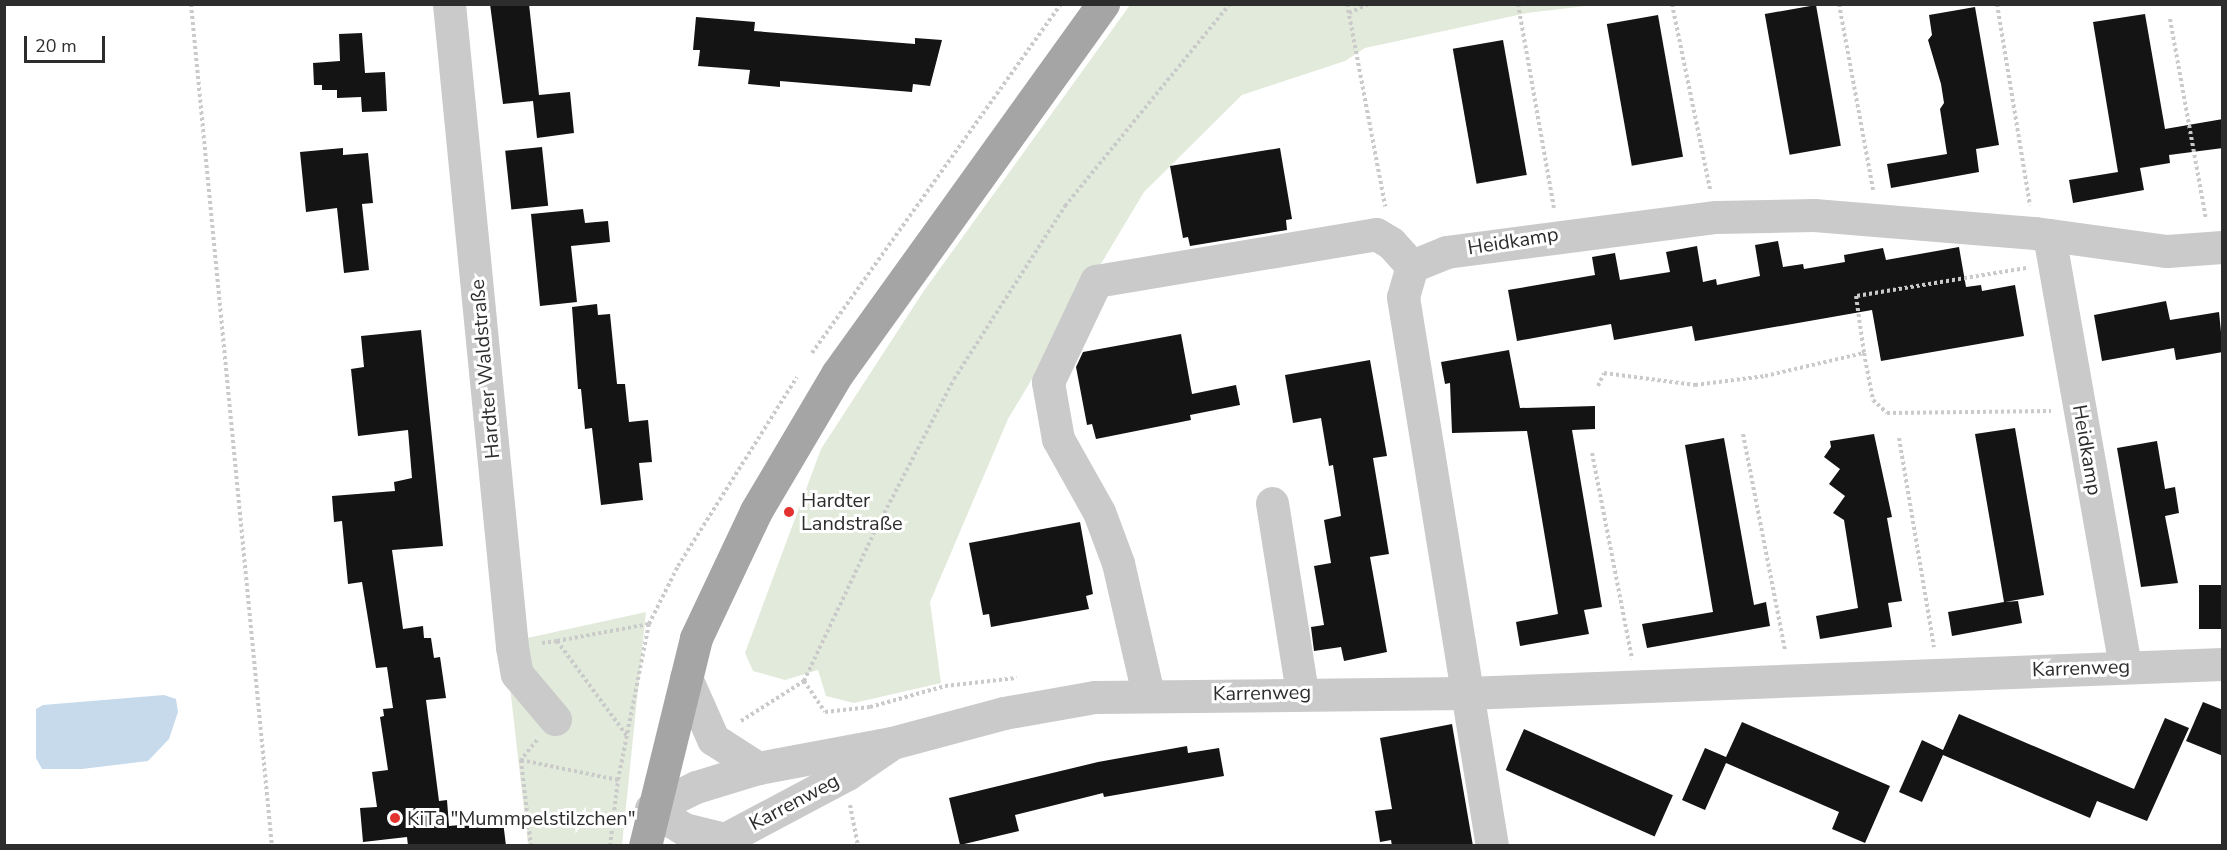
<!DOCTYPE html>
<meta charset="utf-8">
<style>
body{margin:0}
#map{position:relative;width:2227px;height:850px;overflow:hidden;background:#fff;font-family:"Nunito Sans",sans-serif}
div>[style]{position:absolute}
.green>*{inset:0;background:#e2ebdb}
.water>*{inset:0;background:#c7daeb}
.building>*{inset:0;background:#141414;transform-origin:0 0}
.path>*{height:4px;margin-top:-2px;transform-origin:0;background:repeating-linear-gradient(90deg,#cacaca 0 3px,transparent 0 6px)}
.minor>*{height:33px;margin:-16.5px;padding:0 16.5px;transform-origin:16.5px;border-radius:16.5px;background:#cacaca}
.major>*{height:33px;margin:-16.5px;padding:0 16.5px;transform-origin:16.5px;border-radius:16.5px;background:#a5a5a5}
.dots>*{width:16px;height:16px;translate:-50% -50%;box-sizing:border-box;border:3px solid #fff;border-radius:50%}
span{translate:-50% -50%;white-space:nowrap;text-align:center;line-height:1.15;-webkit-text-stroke:6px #fff;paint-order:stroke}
.street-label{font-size:20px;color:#2d2d2d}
.poi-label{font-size:20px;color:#2d2d2d}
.left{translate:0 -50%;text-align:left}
.frame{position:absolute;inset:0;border:6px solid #2d2d2d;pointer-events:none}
.scale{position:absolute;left:24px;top:36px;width:81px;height:27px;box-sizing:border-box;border:3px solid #2d2d2d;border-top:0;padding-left:8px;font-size:18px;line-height:21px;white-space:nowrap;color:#2d2d2d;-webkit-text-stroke:4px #fff;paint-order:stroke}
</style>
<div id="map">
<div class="green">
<i style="clip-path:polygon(1130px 5px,1594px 5px,1527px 13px,1365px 48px,1345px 61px,1242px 95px,1144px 192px,1008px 419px,930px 602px,941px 683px,854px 703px,826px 696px,818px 670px,785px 680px,753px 671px,745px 653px,821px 449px,923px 292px)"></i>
<i style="clip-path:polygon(646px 612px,622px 845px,528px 845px,505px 643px)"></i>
</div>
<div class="water">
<i style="clip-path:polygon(164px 695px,176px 699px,178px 712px,169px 739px,148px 761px,82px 769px,42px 769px,36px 758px,36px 709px,43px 705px)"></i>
</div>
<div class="building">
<i style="clip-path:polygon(490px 4px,529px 4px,539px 95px,570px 92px,574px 133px,537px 138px,533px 101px,503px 104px)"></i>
<i style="left:1816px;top:5px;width:143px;height:52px;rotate:80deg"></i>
<i style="clip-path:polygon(1975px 7px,1999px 145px,1976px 149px,1979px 172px,1891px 188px,1887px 164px,1947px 154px,1940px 109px,1944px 103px,1941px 84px,1928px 40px,1932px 35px,1929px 15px)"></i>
<i style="clip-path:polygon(2145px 14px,2165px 129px,2223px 119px,2223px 148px,2169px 155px,2170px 163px,2140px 168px,2144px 190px,2073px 203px,2069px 180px,2118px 172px,2093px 22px)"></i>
<i style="left:1658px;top:15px;width:144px;height:52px;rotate:80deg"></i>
<i style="clip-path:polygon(696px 17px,755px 22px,754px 31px,915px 44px,915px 38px,942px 40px,930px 86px,913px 84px,912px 92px,780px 81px,780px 87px,748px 84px,750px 70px,698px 66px,700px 50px,693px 50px)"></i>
<i style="clip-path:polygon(362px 33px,365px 73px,385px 72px,387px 111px,362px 112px,361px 97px,337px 98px,337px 90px,322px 90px,322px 85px,314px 85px,313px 63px,340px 61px,339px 34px)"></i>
<i style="left:1503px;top:40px;width:137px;height:51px;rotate:80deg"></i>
<i style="left:542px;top:147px;width:59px;height:37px;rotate:84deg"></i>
<i style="clip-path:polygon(343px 148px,343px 155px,368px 153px,373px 203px,362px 204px,369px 270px,344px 273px,337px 208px,306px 212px,300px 152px)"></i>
<i style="clip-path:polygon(1280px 148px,1292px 219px,1286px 220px,1287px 230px,1190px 246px,1188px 237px,1183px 238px,1170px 166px)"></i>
<i style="clip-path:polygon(583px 209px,585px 223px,608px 221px,610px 242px,571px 246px,577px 302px,540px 306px,531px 214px)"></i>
<i style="clip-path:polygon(1778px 241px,1783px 267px,1803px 264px,1804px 269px,1845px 262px,1844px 255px,1883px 248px,1886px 260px,1959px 247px,1966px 287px,1981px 285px,1982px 291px,2015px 285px,2024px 336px,1881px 361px,1872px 310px,1695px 341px,1692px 326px,1614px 340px,1611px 324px,1517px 341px,1508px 290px,1595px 275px,1592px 257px,1615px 253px,1620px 280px,1670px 272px,1666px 252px,1697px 246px,1703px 282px,1716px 279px,1717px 285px,1760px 276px,1755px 245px)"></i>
<i style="clip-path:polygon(2166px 301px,2170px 320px,2219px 312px,2223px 352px,2176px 360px,2174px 348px,2102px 361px,2094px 315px)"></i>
<i style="clip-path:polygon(597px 304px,598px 315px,610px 314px,617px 384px,625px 384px,629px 422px,648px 420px,652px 462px,639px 463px,643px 500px,601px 505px,592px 428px,585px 429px,581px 389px,578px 389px,572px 307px)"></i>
<i style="clip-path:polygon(421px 330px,443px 546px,392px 550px,403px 629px,423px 626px,424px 638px,431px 638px,434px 658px,440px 657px,446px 698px,426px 700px,439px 801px,447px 800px,449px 826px,503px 821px,506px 846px,408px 846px,407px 837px,363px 842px,360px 808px,377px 807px,372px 772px,388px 770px,380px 717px,384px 716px,383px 709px,393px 708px,387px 667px,376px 668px,362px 582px,348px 584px,342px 521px,334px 522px,332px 496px,395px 491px,394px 482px,412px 478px,408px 430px,358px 436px,351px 369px,364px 367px,361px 336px)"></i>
<i style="clip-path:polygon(1181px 334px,1192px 394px,1236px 385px,1240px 405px,1190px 415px,1191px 420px,1096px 439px,1092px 424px,1087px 425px,1076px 367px,1083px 352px)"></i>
<i style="clip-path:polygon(1509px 350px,1520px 408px,1595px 406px,1595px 429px,1572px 430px,1602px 607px,1584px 610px,1589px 634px,1520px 646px,1516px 622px,1558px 614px,1527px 431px,1452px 433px,1450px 383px,1445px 384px,1441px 362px)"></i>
<i style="clip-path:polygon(1370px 360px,1387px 456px,1373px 458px,1389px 554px,1370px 557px,1387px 652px,1344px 661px,1341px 647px,1314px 651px,1311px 627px,1324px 625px,1314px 566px,1331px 563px,1324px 520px,1341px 516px,1333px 465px,1329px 466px,1321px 418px,1293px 423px,1285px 375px)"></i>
<i style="clip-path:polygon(2015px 428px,2044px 595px,2005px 602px,2018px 601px,2022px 623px,1952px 636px,1948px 612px,2004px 602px,1975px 434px)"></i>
<i style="clip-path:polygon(1874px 434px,1892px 517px,1887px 518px,1902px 601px,1888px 603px,1892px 627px,1820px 639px,1816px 616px,1858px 608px,1844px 520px,1833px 513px,1845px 496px,1829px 484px,1840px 469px,1824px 457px,1831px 447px,1830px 441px)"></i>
<i style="clip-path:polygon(1724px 438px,1754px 605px,1766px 602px,1770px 626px,1647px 648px,1642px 624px,1713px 612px,1685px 445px)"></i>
<i style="clip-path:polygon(2157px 441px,2165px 489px,2175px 487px,2179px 513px,2165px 516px,2178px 583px,2141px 587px,2117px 448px)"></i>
<i style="clip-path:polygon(1080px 522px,1093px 594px,1086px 596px,1089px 609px,991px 627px,989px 614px,983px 615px,969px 543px)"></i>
<i style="left:2223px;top:585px;width:44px;height:24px;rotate:90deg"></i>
<i style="clip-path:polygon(2203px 702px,2223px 710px,2223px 756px,2186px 741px)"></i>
<i style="clip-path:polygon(1959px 714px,2134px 789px,2165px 718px,2189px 728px,2147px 821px,2097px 801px,2090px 818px,1943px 755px,1922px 802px,1899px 792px,1922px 740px,1943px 750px)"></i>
<i style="clip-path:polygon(1742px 722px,1890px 786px,1865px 843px,1832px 829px,1839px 812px,1726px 763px,1705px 810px,1682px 800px,1705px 748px,1726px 757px)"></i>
<i style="clip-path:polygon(1452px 724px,1473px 846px,1392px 846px,1391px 840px,1380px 842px,1375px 811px,1392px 809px,1380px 738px)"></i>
<i style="left:1524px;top:729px;width:163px;height:45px;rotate:24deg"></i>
<i style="clip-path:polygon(1187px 746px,1188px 753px,1219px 748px,1224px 776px,1104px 797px,1103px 793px,1015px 815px,1019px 831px,960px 845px,949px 798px,1098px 762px)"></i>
</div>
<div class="path">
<i style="left:191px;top:4px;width:846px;rotate:84.51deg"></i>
<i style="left:1347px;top:4px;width:206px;rotate:79.3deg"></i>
<i style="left:1518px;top:4px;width:207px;rotate:80deg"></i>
<i style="left:1672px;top:4px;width:189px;rotate:78.4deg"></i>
<i style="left:1839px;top:4px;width:189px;rotate:79.6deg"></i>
<i style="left:1997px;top:4px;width:204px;rotate:80.7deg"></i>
<i style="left:1349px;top:13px;width:21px;rotate:-25deg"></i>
<i style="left:2170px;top:19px;width:203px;rotate:79.8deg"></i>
<i style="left:2026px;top:268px;width:172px;rotate:170.6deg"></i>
<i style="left:1856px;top:296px;width:58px;rotate:82deg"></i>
<i style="left:1864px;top:353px;width:48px;rotate:79.2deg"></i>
<i style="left:1873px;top:400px;width:19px;rotate:43deg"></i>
<i style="left:1887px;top:413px;width:164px;rotate:-0.7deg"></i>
<i style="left:812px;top:353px;width:429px;rotate:-54.5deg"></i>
<i style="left:1598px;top:386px;width:14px;rotate:-65deg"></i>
<i style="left:1604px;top:373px;width:92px;rotate:7.5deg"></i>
<i style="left:1695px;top:385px;width:71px;rotate:-7.3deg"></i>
<i style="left:1765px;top:376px;width:102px;rotate:-13.1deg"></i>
<i style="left:1743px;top:434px;width:221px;rotate:79deg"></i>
<i style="left:1899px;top:438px;width:212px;rotate:80.5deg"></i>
<i style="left:1592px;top:453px;width:210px;rotate:79deg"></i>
<i style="left:557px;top:641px;width:94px;rotate:-10.5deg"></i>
<i style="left:542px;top:643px;width:15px;rotate:-8deg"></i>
<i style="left:557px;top:641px;width:118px;rotate:53.6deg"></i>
<i style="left:804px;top:681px;width:37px;rotate:56deg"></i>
<i style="left:825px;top:712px;width:45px;rotate:-6.3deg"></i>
<i style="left:870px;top:707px;width:78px;rotate:-15.6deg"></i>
<i style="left:945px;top:686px;width:72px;rotate:-6.3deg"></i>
<i style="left:741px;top:721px;width:75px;rotate:-32.4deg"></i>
<i style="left:804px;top:681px;width:168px;rotate:-64.7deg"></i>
<i style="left:876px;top:529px;width:169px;rotate:-62.5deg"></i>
<i style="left:954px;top:379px;width:206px;rotate:-57.3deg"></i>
<i style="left:1065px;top:206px;width:261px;rotate:-50.8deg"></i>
<i style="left:537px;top:740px;width:26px;rotate:129deg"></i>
<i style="left:521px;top:760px;width:99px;rotate:11.7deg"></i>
<i style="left:521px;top:760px;width:87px;rotate:83.4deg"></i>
<i style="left:850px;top:805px;width:42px;rotate:79deg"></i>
<i style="left:610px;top:846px;width:66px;rotate:-83.1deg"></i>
<i style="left:618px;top:780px;width:159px;rotate:-78.8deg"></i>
<i style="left:649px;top:624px;width:65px;rotate:-63.4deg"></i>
<i style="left:678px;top:566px;width:223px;rotate:-57.8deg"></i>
</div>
<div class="minor">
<i style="left:449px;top:4px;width:646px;rotate:84.4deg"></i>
<i style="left:512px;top:647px;width:27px;rotate:80deg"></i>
<i style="left:517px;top:674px;width:59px;rotate:49.8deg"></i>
<i style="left:2049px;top:235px;width:438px;rotate:80deg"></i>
<i style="left:1272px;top:503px;width:191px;rotate:81deg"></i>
<i style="left:686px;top:678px;width:67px;rotate:66.1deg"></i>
<i style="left:713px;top:739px;width:54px;rotate:32.8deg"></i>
<i style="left:1148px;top:694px;width:134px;rotate:-102.9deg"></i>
<i style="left:1118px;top:563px;width:54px;rotate:-110.4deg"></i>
<i style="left:1099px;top:512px;width:84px;rotate:-119.3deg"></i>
<i style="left:1058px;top:439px;width:58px;rotate:-100deg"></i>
<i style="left:1048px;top:382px;width:112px;rotate:-64.6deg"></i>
<i style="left:1096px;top:281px;width:284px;rotate:-9.5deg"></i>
<i style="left:1376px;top:234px;width:17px;rotate:31deg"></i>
<i style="left:1391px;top:243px;width:31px;rotate:48deg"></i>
<i style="left:651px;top:809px;width:50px;rotate:-26.1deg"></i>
<i style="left:696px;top:787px;width:65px;rotate:-17deg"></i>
<i style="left:758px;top:768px;width:136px;rotate:-10.6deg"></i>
<i style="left:892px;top:743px;width:116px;rotate:-15deg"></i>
<i style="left:1004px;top:713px;width:92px;rotate:-10deg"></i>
<i style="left:1095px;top:697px;width:371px;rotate:-0.6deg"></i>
<i style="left:1466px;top:693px;width:757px;rotate:-2.2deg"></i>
<i style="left:651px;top:809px;width:39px;rotate:31deg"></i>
<i style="left:684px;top:829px;width:42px;rotate:13.7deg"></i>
<i style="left:719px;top:846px;width:9px;rotate:-49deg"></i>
<i style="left:725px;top:839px;width:138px;rotate:-28deg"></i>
<i style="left:847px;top:774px;width:50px;rotate:-34.3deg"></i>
<i style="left:1492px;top:846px;width:556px;rotate:-99.21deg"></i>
<i style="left:1403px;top:297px;width:32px;rotate:-74deg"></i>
<i style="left:1412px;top:266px;width:37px;rotate:-22deg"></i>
<i style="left:1446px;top:252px;width:272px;rotate:-7.4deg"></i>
<i style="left:1716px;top:217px;width:98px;rotate:-1.2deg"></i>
<i style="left:1814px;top:215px;width:222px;rotate:4.7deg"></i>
<i style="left:2035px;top:233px;width:133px;rotate:7.8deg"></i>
<i style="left:2167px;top:251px;width:55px;rotate:-4.2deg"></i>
</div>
<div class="major">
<i style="left:645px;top:846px;width:214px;rotate:-76.2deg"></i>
<i style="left:696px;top:638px;width:140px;rotate:-64.7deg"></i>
<i style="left:756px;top:511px;width:159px;rotate:-59.4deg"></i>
<i style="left:837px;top:374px;width:456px;rotate:-54.3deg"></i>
</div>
<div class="dots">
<i style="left:789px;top:512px;background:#e33230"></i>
<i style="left:395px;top:818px;background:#e33230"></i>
</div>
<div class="street-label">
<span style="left:1513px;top:241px;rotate:-9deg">Heidkamp</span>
<span style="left:485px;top:369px;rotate:-95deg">Hardter Waldstraße</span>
<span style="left:2087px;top:450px;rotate:80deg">Heidkamp</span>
<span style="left:2081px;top:668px;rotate:-2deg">Karrenweg</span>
<span style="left:1262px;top:693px;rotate:-1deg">Karrenweg</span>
<span style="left:794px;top:802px;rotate:-28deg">Karrenweg</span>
</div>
<div class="poi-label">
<span class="left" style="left:801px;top:512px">Hardter<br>Landstraße</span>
<span class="left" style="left:407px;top:818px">KiTa "Mummpelstilzchen"</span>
</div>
<div class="frame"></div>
<div class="scale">20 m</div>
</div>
